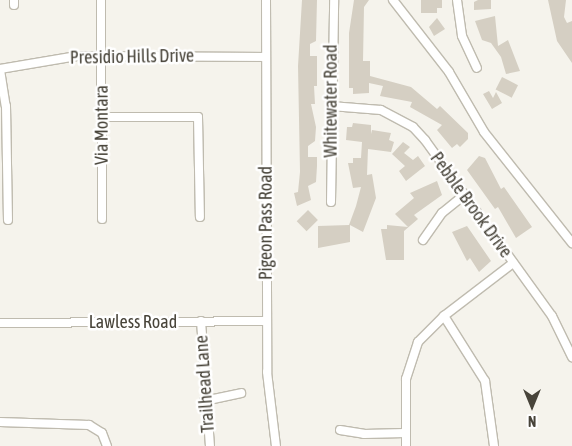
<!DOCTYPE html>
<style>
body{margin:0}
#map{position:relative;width:572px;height:446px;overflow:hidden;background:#f5f3ec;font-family:"Asap Condensed",sans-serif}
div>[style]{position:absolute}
.building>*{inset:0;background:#d5cfc3;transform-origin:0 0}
.roads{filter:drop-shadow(1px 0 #bfbbaf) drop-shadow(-1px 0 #bfbbaf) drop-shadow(0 1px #bfbbaf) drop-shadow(0 -1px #bfbbaf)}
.minor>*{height:8px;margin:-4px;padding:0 4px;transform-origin:4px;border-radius:4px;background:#fff}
span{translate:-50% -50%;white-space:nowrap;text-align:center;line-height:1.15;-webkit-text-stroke:5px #fff;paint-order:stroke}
.street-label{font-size:18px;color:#48443a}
.north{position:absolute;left:507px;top:381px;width:50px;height:50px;-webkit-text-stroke:4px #fff;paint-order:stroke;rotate:180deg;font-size:14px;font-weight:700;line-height:20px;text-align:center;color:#48443a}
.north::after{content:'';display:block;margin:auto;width:18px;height:22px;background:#48443a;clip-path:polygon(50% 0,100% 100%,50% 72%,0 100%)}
</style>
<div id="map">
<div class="building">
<i style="clip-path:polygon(302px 0,317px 0,316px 41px,310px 44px,310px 56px,317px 56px,317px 86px,314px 86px,315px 104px,311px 104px,316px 127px,315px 141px,308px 146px,308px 157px,317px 157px,317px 166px,316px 182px,308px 186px,311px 200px,297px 206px,294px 193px,298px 192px,300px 172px,298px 66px)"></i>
<i style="clip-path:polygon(354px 0,369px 0,364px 7px,363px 61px,370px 61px,370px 76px,411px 87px,437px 109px,440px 106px,468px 133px,468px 139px,460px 147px,457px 144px,452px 148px,437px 130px,442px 125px,410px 107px,412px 102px,380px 96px,383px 86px,369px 83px,369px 93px,353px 94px,353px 88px,349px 88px,349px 33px)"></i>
<i style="clip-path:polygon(421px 0,442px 0,442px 8px,437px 8px,437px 13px,421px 13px)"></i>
<i style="clip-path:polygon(478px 0,491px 0,491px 9px,474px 10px,474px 2px)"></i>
<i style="clip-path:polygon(548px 0,566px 0,564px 17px,567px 23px,572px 21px,572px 63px,557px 41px)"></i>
<i style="clip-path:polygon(495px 16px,498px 46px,508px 40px,520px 71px,506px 74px,501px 57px,491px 43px,482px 40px,475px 21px)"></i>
<i style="clip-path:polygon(437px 18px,445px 29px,434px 36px,429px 27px)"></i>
<i style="left:502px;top:77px;width:18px;height:14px;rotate:27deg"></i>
<i style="clip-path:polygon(489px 91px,493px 98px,496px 92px,502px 103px,492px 109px,483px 94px)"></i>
<i style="clip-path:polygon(353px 123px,371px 125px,371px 134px,372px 130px,391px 133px,389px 140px,394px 142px,391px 152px,368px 149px,367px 175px,372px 174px,376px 198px,363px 232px,350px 225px,350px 242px,318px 248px,318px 226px,349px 225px,356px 206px,361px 187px,353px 188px,348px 163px,353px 163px,353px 158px,361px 158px,362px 142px,346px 140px,347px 127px,352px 127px)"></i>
<i style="clip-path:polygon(403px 142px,410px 147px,404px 153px,413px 160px,418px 156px,425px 166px,406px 181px,399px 171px,405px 166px,392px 154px)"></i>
<i style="clip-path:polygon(479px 156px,485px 158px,501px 189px,504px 187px,532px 227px,516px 238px,498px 207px,495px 209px,467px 170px)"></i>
<i style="clip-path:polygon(437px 181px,442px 195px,414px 215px,418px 219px,404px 231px,404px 260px,386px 260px,381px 229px,387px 229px,387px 225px,408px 227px,395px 214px,414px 198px,410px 193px)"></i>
<i style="left:308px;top:210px;width:14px;height:16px;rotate:45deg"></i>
<i style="clip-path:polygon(467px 226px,491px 261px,479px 272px,470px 258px,467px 261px,452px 232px)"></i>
</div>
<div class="roads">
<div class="minor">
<i style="left:101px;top:0;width:219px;rotate:89.7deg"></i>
<i style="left:266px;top:0;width:372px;rotate:89.8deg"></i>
<i style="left:267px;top:372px;width:75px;rotate:83.1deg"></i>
<i style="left:393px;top:0;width:91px;rotate:52.1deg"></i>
<i style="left:449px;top:72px;width:69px;rotate:59.7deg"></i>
<i style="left:484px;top:132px;width:142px;rotate:51.6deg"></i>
<i style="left:457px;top:0;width:36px;rotate:82deg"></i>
<i style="left:462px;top:36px;width:35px;rotate:65deg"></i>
<i style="left:14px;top:5px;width:5px;rotate:-90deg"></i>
<i style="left:0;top:69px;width:78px;rotate:-9.6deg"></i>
<i style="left:77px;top:56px;width:189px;rotate:0.3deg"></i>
<i style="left:0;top:70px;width:36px;rotate:81deg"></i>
<i style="left:6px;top:106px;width:114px;rotate:89deg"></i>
<i style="left:331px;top:106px;width:50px;rotate:4.6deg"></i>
<i style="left:381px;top:110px;width:36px;rotate:28deg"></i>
<i style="left:413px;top:127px;width:18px;rotate:47deg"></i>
<i style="left:425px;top:140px;width:217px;rotate:54.2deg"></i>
<i style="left:552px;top:316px;width:46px;rotate:64deg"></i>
<i style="left:102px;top:117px;width:96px"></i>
<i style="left:198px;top:117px;width:100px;rotate:88.9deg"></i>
<i style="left:331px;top:202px;width:202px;rotate:-89.1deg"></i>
<i style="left:423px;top:240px;width:33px;rotate:-55deg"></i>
<i style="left:442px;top:213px;width:28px;rotate:-39deg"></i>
<i style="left:444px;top:316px;width:77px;rotate:57.8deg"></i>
<i style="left:485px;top:381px;width:66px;rotate:82.1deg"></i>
<i style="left:201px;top:321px;width:125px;rotate:85.9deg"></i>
<i style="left:0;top:323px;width:266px;rotate:-0.4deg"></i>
<i style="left:204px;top:401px;width:38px;rotate:-12deg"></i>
<i style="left:0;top:422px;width:89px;rotate:1.9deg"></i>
<i style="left:89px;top:425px;width:15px;rotate:32deg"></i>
<i style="left:102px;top:433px;width:14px;rotate:69deg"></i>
<i style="left:340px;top:430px;width:24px;rotate:9deg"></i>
<i style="left:364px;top:434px;width:41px;rotate:-1.4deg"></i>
<i style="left:406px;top:446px;width:67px;rotate:-90deg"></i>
<i style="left:406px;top:379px;width:39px;rotate:-72deg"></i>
<i style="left:418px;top:342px;width:37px;rotate:-45deg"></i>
<i style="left:444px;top:316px;width:87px;rotate:-37.5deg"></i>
</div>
</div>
<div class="street-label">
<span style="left:132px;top:57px;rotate:-1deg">Presidio Hills Drive</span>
<span style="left:331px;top:101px;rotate:-90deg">Whitewater Road</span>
<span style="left:102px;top:125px;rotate:-90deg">Via Montara</span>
<span style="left:471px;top:205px;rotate:54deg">Pebble Brook Drive</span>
<span style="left:266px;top:223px;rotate:-90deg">Pigeon Pass Road</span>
<span style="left:133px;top:322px">Lawless Road</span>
<span style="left:205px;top:384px;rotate:-94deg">Trailhead Lane</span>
</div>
<div class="north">N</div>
</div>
